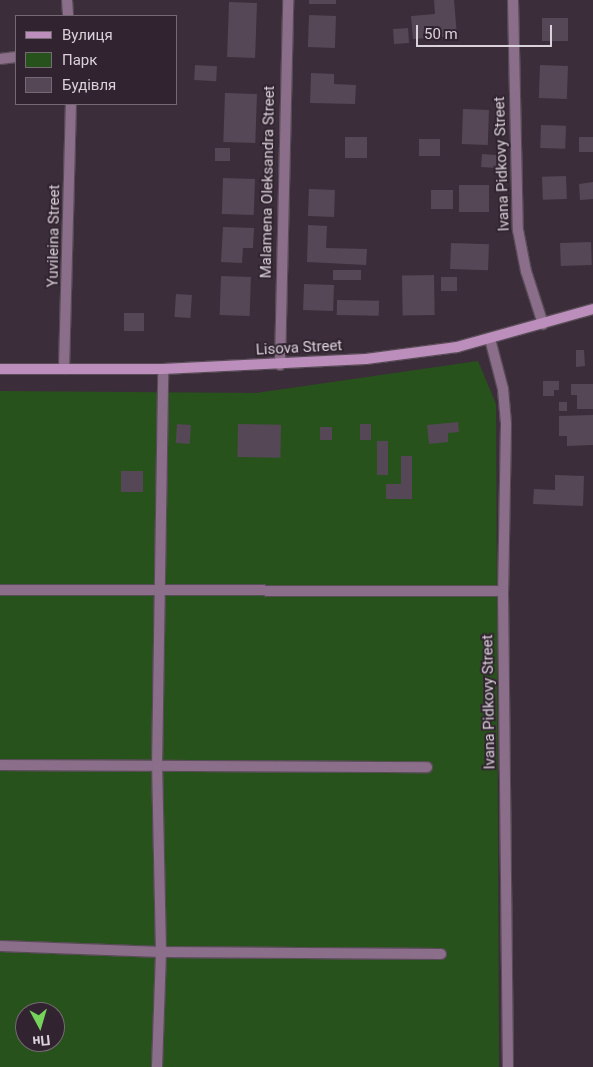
<!DOCTYPE html>
<meta charset="utf-8">
<style>
body{margin:0}
#map{position:relative;width:593px;height:1067px;overflow:hidden;background:#3b2e3a;font-family:Roboto,sans-serif}
div>[style]{position:absolute}
.green>*{inset:0;background:#28521b}
.building>*{inset:0;background:#554755;transform-origin:0 0}
.roads{filter:drop-shadow(1px 0 #584c57) drop-shadow(-1px 0 #584c57) drop-shadow(0 1px #584c57) drop-shadow(0 -1px #584c57)}
.lane>*{height:10px;margin:-5px;padding:0 5px;transform-origin:5px;border-radius:5px;background:#8b6e8a}
.street>*{height:10px;margin:-5px;padding:0 5px;transform-origin:5px;border-radius:5px;background:#8b6e8a}
.secondary>*{height:10px;margin:-5px;padding:0 5px;transform-origin:5px;border-radius:5px;background:#bc8ebb}
span{translate:-50% -50%;white-space:nowrap;text-align:center;line-height:1.15;-webkit-text-stroke:4px #312430;paint-order:stroke}
.street-label{font-size:15px;color:#dad2da}
.legend{position:absolute;left:15px;top:15px;width:162px;height:90px;box-sizing:border-box;background:#312430;border:1px solid #756a74;margin:0;padding:6px 9px;list-style:none;font-size:15px;color:#dad2da}
.legend li{display:flex;align-items:center;gap:10px;height:25px}
.legend b{width:25px;border:1px solid #756a74}
.north{position:absolute;left:15px;top:1002px;width:50px;height:50px;box-sizing:border-box;background:#312430;border:1px solid #756a74;border-radius:50%;rotate:174deg;font-size:14px;font-weight:700;line-height:20px;text-align:center;color:#dad2da}
.north::after{content:'';display:block;margin:auto;width:18px;height:22px;background:#75d25b;clip-path:polygon(50% 0,100% 100%,50% 72%,0 100%)}
.scale{position:absolute;left:416px;top:25px;width:136px;height:22px;box-sizing:border-box;border:2px solid #dad2da;border-top:0;padding-left:6px;font-size:15px;line-height:18px;white-space:nowrap;color:#dad2da;-webkit-text-stroke:4px #312430;paint-order:stroke}
</style>
<div id="map">
<div class="green">
<i style="clip-path:polygon(evenodd,478px 361px,496px 404px,499px 1067px,0 1067px,0 391px,256px 393px,478px 361px,25px 1012px,55px 1012px,55px 1042px,25px 1042px,25px 1012px)"></i>
</div>
<div class="building">
<i style="left:309px;top:0;width:27px;height:4px"></i>
<i style="clip-path:polygon(434px 0,454px 0,457px 36px,413px 39px,411px 16px,435px 14px)"></i>
<i style="left:229px;top:2px;width:28px;height:55px;rotate:2deg"></i>
<i style="left:309px;top:15px;width:27px;height:32px;rotate:2deg"></i>
<i style="left:542px;top:18px;width:26px;height:23px"></i>
<i style="left:408px;top:28px;width:15px;height:15px;rotate:86deg"></i>
<i style="left:195px;top:65px;width:22px;height:15px;rotate:3deg"></i>
<i style="left:540px;top:65px;width:28px;height:33px;rotate:2deg"></i>
<i style="clip-path:polygon(311px 73px,334px 74px,334px 84px,356px 85px,355px 104px,310px 103px)"></i>
<i style="left:225px;top:93px;width:32px;height:49px;rotate:2deg"></i>
<i style="left:463px;top:109px;width:26px;height:35px;rotate:2deg"></i>
<i style="left:541px;top:125px;width:25px;height:23px;rotate:2deg"></i>
<i style="left:345px;top:137px;width:22px;height:21px"></i>
<i style="left:579px;top:137px;width:14px;height:15px"></i>
<i style="left:419px;top:139px;width:21px;height:17px"></i>
<i style="left:215px;top:148px;width:15px;height:13px"></i>
<i style="left:482px;top:154px;width:15px;height:13px;rotate:4deg"></i>
<i style="left:566px;top:176px;width:23px;height:24px;rotate:88deg"></i>
<i style="left:223px;top:178px;width:32px;height:36px;rotate:2deg"></i>
<i style="clip-path:polygon(593px 182px,593px 199px,580px 200px,579px 184px)"></i>
<i style="left:459px;top:185px;width:30px;height:27px"></i>
<i style="left:309px;top:189px;width:26px;height:27px;rotate:2deg"></i>
<i style="left:431px;top:190px;width:22px;height:19px"></i>
<i style="clip-path:polygon(308px 225px,327px 226px,326px 248px,367px 249px,366px 265px,307px 262px)"></i>
<i style="clip-path:polygon(223px 227px,254px 228px,253px 248px,243px 248px,242px 263px,221px 262px)"></i>
<i style="left:591px;top:242px;width:23px;height:31px;rotate:88deg"></i>
<i style="left:451px;top:243px;width:38px;height:26px;rotate:2deg"></i>
<i style="left:333px;top:270px;width:28px;height:10px"></i>
<i style="left:434px;top:275px;width:40px;height:32px;rotate:89deg"></i>
<i style="left:221px;top:276px;width:30px;height:39px;rotate:2deg"></i>
<i style="left:457px;top:277px;width:14px;height:16px;rotate:90deg"></i>
<i style="left:304px;top:284px;width:30px;height:26px;rotate:2deg"></i>
<i style="left:176px;top:294px;width:16px;height:23px;rotate:4deg"></i>
<i style="left:337px;top:300px;width:42px;height:15px;rotate:1deg"></i>
<i style="left:124px;top:313px;width:20px;height:18px"></i>
<i style="clip-path:polygon(576px 350px,584px 350px,585px 366px,576px 367px)"></i>
<i style="clip-path:polygon(543px 381px,559px 381px,559px 390px,554px 390px,554px 396px,543px 396px)"></i>
<i style="clip-path:polygon(571px 384px,593px 384px,593px 409px,577px 409px,577px 395px,571px 395px)"></i>
<i style="left:559px;top:402px;width:8px;height:9px"></i>
<i style="clip-path:polygon(593px 415px,593px 445px,567px 446px,567px 436px,559px 436px,559px 416px)"></i>
<i style="clip-path:polygon(458px 422px,459px 432px,448px 433px,448px 442px,429px 444px,427px 425px)"></i>
<i style="left:177px;top:424px;width:14px;height:19px;rotate:4deg"></i>
<i style="left:238px;top:424px;width:43px;height:33px;rotate:1deg"></i>
<i style="left:360px;top:424px;width:11px;height:16px"></i>
<i style="left:320px;top:427px;width:12px;height:13px"></i>
<i style="left:377px;top:441px;width:11px;height:34px"></i>
<i style="clip-path:polygon(401px 456px,412px 456px,412px 499px,386px 499px,386px 484px,401px 484px)"></i>
<i style="left:121px;top:471px;width:22px;height:21px"></i>
<i style="clip-path:polygon(555px 475px,584px 476px,583px 506px,533px 504px,534px 489px,555px 490px)"></i>
</div>
<div class="roads">
<div class="lane">
<i style="left:0;top:59px;width:16px;rotate:-7deg"></i>
<i style="left:0;top:590px;width:503px;rotate:0.11deg"></i>
<i style="left:0;top:765px;width:427px;rotate:0.3deg"></i>
<i style="left:0;top:946px;width:161px;rotate:2.1deg"></i>
<i style="left:161px;top:952px;width:280px;rotate:0.4deg"></i>
</div>
<div class="street">
<i style="left:67px;top:0;width:16px;rotate:86deg"></i>
<i style="left:513px;top:0;width:230px;rotate:88.8deg"></i>
<i style="left:518px;top:230px;width:42px;rotate:79deg"></i>
<i style="left:526px;top:271px;width:56px;rotate:72.2deg"></i>
<i style="left:490px;top:339px;width:52px;rotate:75.4deg"></i>
<i style="left:503px;top:389px;width:36px;rotate:85deg"></i>
<i style="left:506px;top:425px;width:166px;rotate:91deg"></i>
<i style="left:503px;top:591px;width:476px;rotate:89.4deg"></i>
<i style="left:280px;top:365px;width:365px;rotate:-88.7deg"></i>
<i style="left:64px;top:369px;width:265px;rotate:-88.5deg"></i>
<i style="left:157px;top:1067px;width:115px;rotate:-88deg"></i>
<i style="left:161px;top:952px;width:184px;rotate:-91.2deg"></i>
<i style="left:157px;top:768px;width:399px;rotate:-89.1deg"></i>
</div>
<div class="secondary">
<i style="left:0;top:369px;width:163px"></i>
<i style="left:163px;top:369px;width:203px;rotate:-2.8deg"></i>
<i style="left:366px;top:359px;width:92px;rotate:-7.5deg"></i>
<i style="left:457px;top:347px;width:141px;rotate:-15.6deg"></i>
</div>
</div>
<div class="street-label">
<span style="left:502px;top:164px;rotate:-92deg">Ivana Pidkovy Street</span>
<span style="left:268px;top:182px;rotate:-89deg">Malamena Oleksandra Street</span>
<span style="left:54px;top:236px;rotate:-89deg">Yuvileina Street</span>
<span style="left:299px;top:348px;rotate:-3deg">Lisova Street</span>
<span style="left:489px;top:702px;rotate:-91deg">Ivana Pidkovy Street</span>
</div>
<ul class="legend">
<li><b style="height:6px;background:#bc8ebb"></b>Вулиця</li>
<li><b style="height:14px;background:#28521b"></b>Парк</li>
<li><b style="height:14px;background:#554755"></b>Будівля</li>
</ul>
<div class="north">Пн</div>
<div class="scale">50 m</div>
</div>
